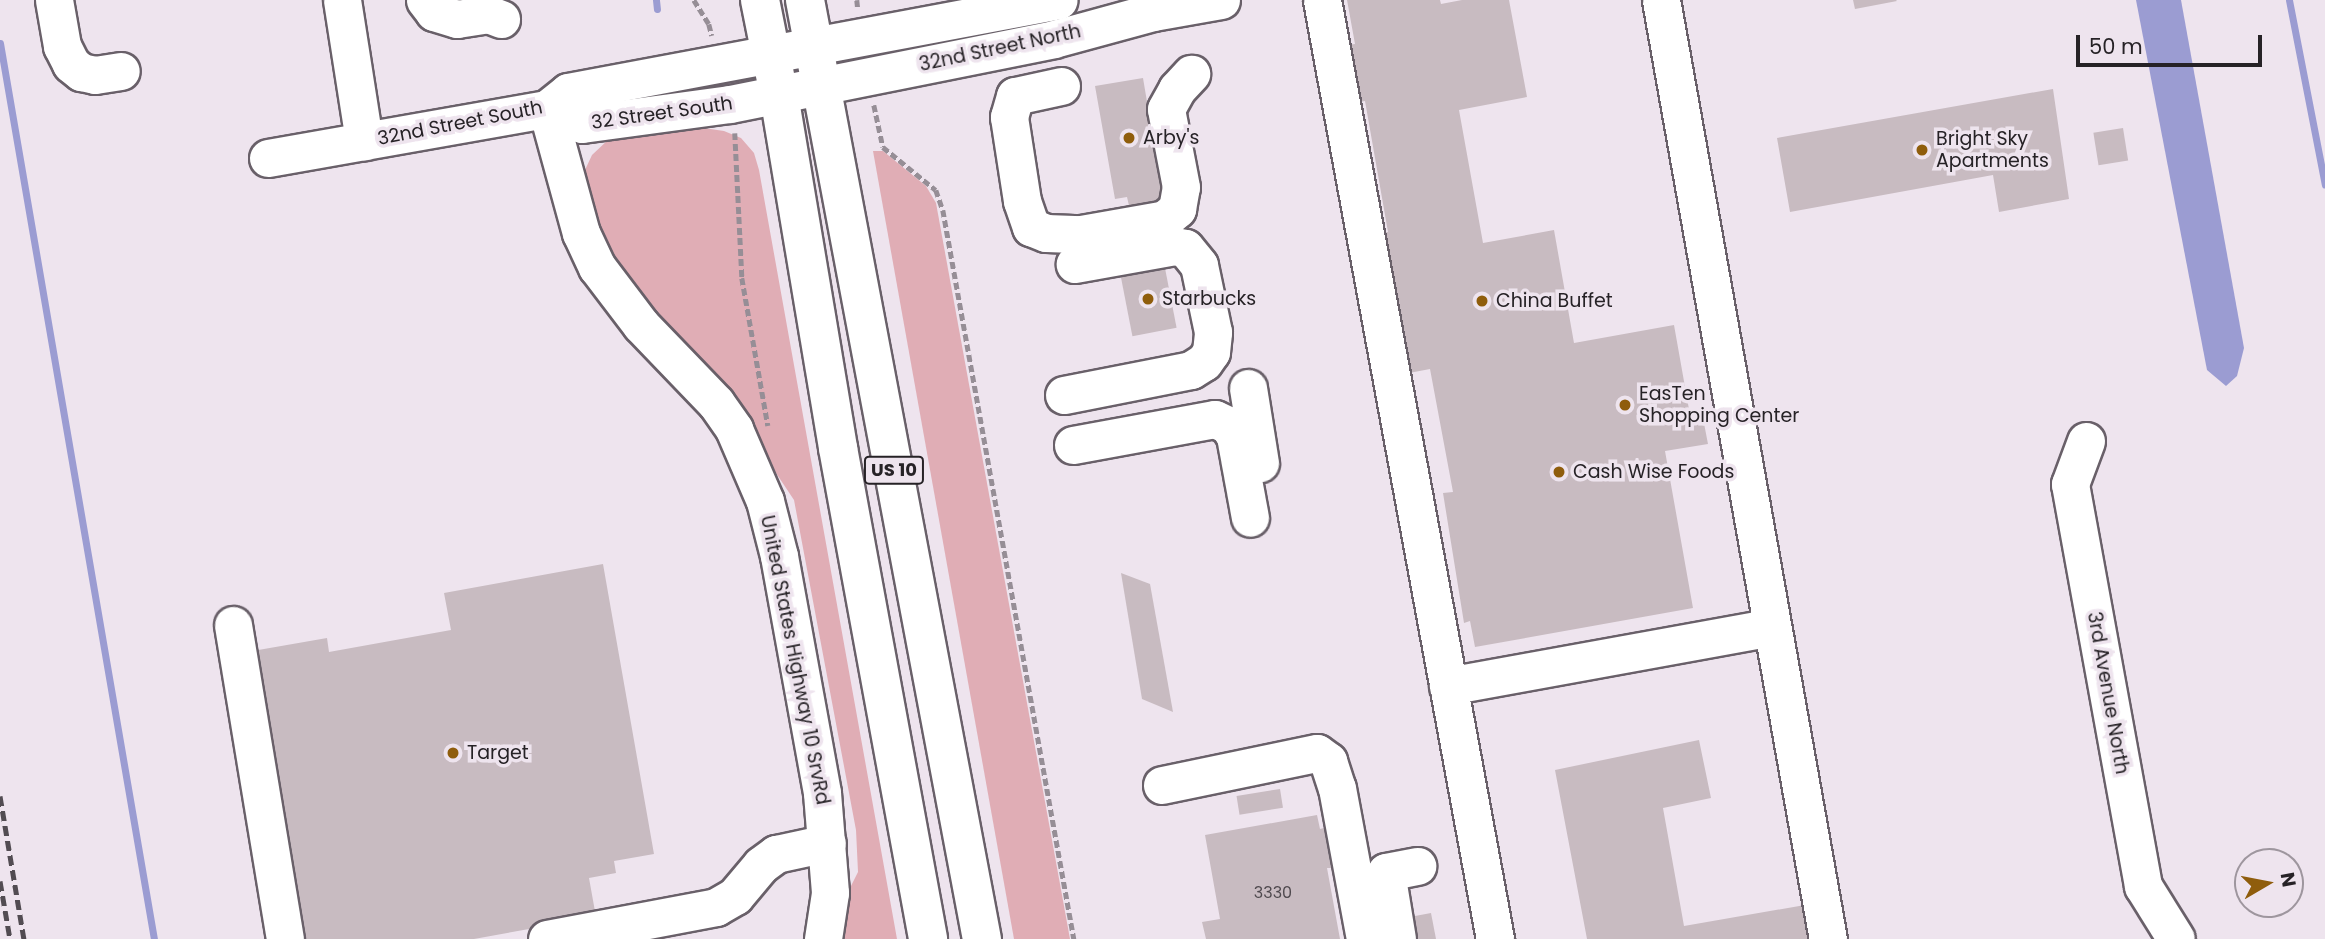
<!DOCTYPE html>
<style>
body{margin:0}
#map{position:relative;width:2325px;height:939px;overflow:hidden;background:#eee4ee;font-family:Poppins,sans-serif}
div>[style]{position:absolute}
.green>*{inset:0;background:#e0adb5}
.water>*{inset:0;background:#9b9cd2}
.stream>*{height:7px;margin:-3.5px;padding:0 3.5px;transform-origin:3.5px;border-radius:3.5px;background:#9b9cd2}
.building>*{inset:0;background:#c8bbc1;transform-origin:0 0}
.path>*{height:4.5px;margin-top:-2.25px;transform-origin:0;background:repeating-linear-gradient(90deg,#968e96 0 7px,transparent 0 10.5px)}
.roads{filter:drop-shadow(2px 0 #696069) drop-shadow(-2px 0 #696069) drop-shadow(0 2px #696069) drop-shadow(0 -2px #696069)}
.minor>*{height:37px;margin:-18.5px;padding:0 18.5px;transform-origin:18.5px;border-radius:18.5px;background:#fff}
.major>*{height:38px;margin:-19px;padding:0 19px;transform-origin:19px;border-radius:19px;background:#fff}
.rail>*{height:5px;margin-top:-2.5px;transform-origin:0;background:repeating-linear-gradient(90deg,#524c52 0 10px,transparent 0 15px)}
.dots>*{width:19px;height:19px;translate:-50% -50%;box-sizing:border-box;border:4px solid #eee4ee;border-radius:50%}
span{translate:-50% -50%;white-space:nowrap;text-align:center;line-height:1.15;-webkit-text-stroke:7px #eee4ee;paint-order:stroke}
.number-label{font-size:16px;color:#4e484d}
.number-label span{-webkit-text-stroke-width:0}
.shield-label span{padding:2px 5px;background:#eee4ee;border:2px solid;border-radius:5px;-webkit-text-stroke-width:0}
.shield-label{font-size:18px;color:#262226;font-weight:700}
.street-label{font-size:19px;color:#262226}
.poi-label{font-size:19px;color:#262226}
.left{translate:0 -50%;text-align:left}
.north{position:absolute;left:2234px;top:848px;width:70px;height:70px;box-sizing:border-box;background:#eee4ee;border:2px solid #9e969e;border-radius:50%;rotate:80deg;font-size:19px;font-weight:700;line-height:28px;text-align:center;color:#262226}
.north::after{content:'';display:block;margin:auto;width:24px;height:32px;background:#8f5d0c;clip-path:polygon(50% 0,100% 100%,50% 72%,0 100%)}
.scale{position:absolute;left:2076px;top:35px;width:186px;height:32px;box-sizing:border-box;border:4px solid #262226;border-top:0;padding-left:9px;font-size:21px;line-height:24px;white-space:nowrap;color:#262226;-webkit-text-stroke:5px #eee4ee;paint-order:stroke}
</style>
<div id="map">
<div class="green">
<i style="clip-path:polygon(683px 125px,724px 131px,741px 138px,754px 153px,759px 170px,897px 939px,841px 939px,848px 892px,858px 872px,856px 830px,794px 500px,770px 464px,739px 406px,661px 325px,608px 252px,584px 188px,585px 170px,592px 155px,609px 139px)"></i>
<i style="clip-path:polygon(873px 151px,883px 151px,926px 186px,936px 203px,1070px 939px,1014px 939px)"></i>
</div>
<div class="water">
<i style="clip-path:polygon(2136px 0,2181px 0,2244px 348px,2237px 376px,2226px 386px,2207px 370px)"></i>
</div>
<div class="stream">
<i style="left:656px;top:0;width:9px;rotate:84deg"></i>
<i style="left:2289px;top:0;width:188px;rotate:79deg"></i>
<i style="left:0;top:43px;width:909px;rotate:80.25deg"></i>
</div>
<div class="building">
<i style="clip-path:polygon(1347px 0,1440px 0,1441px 4px,1462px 0,1509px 0,1527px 97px,1459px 110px,1483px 243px,1554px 230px,1574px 343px,1674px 325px,1690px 415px,1702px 413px,1708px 444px,1665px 451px,1693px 608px,1475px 647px,1470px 621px,1464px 623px,1443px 493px,1453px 492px,1430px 369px,1409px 373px,1383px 233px,1388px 232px,1365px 101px,1359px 102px,1348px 45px,1355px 44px)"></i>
<i style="clip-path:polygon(1853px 0,1896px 0,1897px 1px,1855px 9px)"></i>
<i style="clip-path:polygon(1143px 78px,1162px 191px,1160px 191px,1162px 204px,1130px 210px,1127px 197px,1115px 199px,1095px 86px)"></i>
<i style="clip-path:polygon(2053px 89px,2069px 199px,1999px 212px,1993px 175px,1790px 212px,1777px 138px)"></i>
<i style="left:2123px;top:128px;width:33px;height:30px;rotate:81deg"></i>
<i style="left:1164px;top:263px;width:66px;height:45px;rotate:79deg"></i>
<i style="clip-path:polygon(603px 564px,654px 854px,614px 861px,616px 873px,589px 878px,596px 917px,474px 939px,304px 939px,252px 651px,327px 638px,329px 652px,451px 630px,444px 593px)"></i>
<i style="clip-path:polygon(1121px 573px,1150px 584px,1173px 712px,1142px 699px)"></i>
<i style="clip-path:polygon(1699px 740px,1711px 798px,1663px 808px,1684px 926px,1805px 905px,1811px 939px,1587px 939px,1555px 770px)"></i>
<i style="left:1280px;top:789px;width:19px;height:44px;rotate:81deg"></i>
<i style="clip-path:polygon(1317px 815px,1320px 829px,1324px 828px,1331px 868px,1327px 868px,1340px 939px,1206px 939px,1202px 922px,1220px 919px,1205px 835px)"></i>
<i style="clip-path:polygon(1431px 913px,1436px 939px,1403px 939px,1399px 919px)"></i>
</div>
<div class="path">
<i style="left:694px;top:0;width:28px;rotate:58deg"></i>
<i style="left:709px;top:24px;width:12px;rotate:76deg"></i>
<i style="left:857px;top:0;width:10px;rotate:84deg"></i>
<i style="left:874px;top:105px;width:43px;rotate:77.9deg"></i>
<i style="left:883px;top:147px;width:68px;rotate:39.1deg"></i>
<i style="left:936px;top:190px;width:21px;rotate:71deg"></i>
<i style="left:943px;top:210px;width:741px;rotate:79.81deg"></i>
<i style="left:735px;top:133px;width:145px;rotate:87.2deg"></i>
<i style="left:742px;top:278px;width:150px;rotate:80deg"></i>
</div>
<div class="roads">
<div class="minor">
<i style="left:54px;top:0;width:47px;rotate:80.1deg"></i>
<i style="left:62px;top:46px;width:20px;rotate:63deg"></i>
<i style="left:71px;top:64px;width:13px;rotate:39deg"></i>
<i style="left:81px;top:72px;width:14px;rotate:12deg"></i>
<i style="left:95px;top:75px;width:26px;rotate:-9deg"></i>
<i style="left:342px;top:0;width:143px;rotate:81.1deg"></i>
<i style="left:425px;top:0;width:15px;rotate:53deg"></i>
<i style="left:434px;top:12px;width:24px;rotate:17deg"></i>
<i style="left:457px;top:19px;width:31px;rotate:-9deg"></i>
<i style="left:488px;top:14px;width:14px;rotate:21deg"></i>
<i style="left:1322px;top:0;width:955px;rotate:79.56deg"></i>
<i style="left:1661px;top:0;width:954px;rotate:79.92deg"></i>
<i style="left:1061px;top:86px;width:47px;rotate:167.7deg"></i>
<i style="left:1015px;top:96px;width:22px;rotate:106deg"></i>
<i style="left:1009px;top:117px;width:85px;rotate:81.2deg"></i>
<i style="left:1022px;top:201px;width:28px;rotate:71deg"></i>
<i style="left:1031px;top:227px;width:16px;rotate:22deg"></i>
<i style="left:1046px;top:233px;width:35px;rotate:2deg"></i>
<i style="left:1081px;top:234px;width:85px;rotate:-10.1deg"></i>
<i style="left:1165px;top:219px;width:16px;rotate:-40deg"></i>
<i style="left:1177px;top:209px;width:22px;rotate:-80deg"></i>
<i style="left:1181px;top:187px;width:79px;rotate:-100.9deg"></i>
<i style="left:1166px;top:109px;width:23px;rotate:-61deg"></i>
<i style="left:1177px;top:89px;width:21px;rotate:-47deg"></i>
<i style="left:547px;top:109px;width:129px;rotate:74.7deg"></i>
<i style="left:581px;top:233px;width:38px;rotate:65deg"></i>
<i style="left:597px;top:267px;width:73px;rotate:52.8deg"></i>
<i style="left:641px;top:325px;width:108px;rotate:46.1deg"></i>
<i style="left:716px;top:403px;width:32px;rotate:55deg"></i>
<i style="left:734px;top:429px;width:78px;rotate:66.7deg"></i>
<i style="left:765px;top:501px;width:57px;rotate:75.7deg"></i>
<i style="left:779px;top:556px;width:241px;rotate:79.7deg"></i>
<i style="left:822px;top:793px;width:100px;rotate:85.4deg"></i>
<i style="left:830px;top:893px;width:47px;rotate:98.7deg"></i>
<i style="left:547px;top:109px;width:38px;rotate:23deg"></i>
<i style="left:582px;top:124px;width:149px;rotate:-7.7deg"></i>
<i style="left:730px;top:104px;width:330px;rotate:-11.3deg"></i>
<i style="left:1054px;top:39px;width:103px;rotate:-15.3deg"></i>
<i style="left:1153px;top:12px;width:69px;rotate:-10deg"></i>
<i style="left:268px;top:158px;width:283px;rotate:-10deg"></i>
<i style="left:547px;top:109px;width:27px;rotate:-39deg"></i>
<i style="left:568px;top:92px;width:499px;rotate:-10.6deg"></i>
<i style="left:1248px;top:388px;width:76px;rotate:80.9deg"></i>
<i style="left:1064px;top:395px;width:129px;rotate:-11.1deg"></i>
<i style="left:1191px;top:370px;width:15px;rotate:-32deg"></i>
<i style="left:1204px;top:362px;width:12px;rotate:-55deg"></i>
<i style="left:1211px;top:352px;width:20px;rotate:-84deg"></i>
<i style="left:1213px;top:332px;width:68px;rotate:-101.8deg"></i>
<i style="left:1199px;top:265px;width:22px;rotate:-129deg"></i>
<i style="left:1185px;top:248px;width:10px;rotate:-169deg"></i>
<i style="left:1175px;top:246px;width:102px;rotate:169.8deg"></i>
<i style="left:2086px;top:441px;width:46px;rotate:110.4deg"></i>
<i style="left:2070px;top:484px;width:409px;rotate:79.7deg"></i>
<i style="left:2143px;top:886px;width:62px;rotate:58.1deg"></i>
<i style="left:1073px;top:445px;width:144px;rotate:-10.4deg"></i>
<i style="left:1215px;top:419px;width:14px;rotate:25deg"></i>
<i style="left:1228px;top:425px;width:13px;rotate:58deg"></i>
<i style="left:1235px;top:436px;width:83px;rotate:79.6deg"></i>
<i style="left:233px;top:625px;width:318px;rotate:80.6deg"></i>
<i style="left:1448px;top:686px;width:329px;rotate:-10.3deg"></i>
<i style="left:1162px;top:785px;width:158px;rotate:-11.7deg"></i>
<i style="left:1317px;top:753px;width:14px;rotate:36deg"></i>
<i style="left:1328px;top:761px;width:28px;rotate:72deg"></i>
<i style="left:1337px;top:788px;width:154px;rotate:79.5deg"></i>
<i style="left:547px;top:939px;width:172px;rotate:-10.7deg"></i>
<i style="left:716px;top:907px;width:22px;rotate:-30deg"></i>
<i style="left:735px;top:896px;width:40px;rotate:-50deg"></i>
<i style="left:761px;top:865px;width:19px;rotate:-36deg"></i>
<i style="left:776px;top:854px;width:52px;rotate:-12.2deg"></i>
<i style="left:1397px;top:939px;width:68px;rotate:-99.3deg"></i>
<i style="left:1386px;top:872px;width:32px;rotate:-11deg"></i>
</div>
<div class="major">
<i style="left:760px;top:0;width:97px;rotate:78.7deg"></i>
<i style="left:779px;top:95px;width:358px;rotate:80.5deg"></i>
<i style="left:838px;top:448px;width:499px;rotate:79.6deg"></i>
<i style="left:805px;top:0;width:956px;rotate:79.33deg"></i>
</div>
</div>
<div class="rail">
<i style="left:0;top:796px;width:145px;rotate:80.5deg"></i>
<i style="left:0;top:881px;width:59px;rotate:80.2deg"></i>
</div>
<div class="dots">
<i style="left:1129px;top:138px;background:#8f5d0c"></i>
<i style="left:1922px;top:150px;background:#8f5d0c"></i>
<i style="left:1148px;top:299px;background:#8f5d0c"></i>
<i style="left:1482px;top:301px;background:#8f5d0c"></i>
<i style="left:1625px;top:405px;background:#8f5d0c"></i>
<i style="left:1559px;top:472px;background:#8f5d0c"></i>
<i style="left:453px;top:753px;background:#8f5d0c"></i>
</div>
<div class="number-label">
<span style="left:1273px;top:893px">3330</span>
</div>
<div class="shield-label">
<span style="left:894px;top:470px">US 10</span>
</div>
<div class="street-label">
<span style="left:1000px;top:48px;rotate:-12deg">32nd Street North</span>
<span style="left:662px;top:113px;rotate:-8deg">32 Street South</span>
<span style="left:460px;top:123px;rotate:-11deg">32nd Street South</span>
<span style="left:795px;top:660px;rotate:79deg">United States Highway 10 SrvRd</span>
<span style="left:2108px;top:693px;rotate:80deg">3rd Avenue North</span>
</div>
<div class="poi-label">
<span class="left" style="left:1143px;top:138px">Arby's</span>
<span class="left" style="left:1936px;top:150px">Bright Sky<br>Apartments</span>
<span class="left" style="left:1162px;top:299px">Starbucks</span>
<span class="left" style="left:1496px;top:301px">China Buffet</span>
<span class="left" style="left:1639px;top:405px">EasTen<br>Shopping Center</span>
<span class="left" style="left:1573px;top:472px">Cash Wise Foods</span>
<span class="left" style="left:467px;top:753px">Target</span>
</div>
<div class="north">N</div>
<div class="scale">50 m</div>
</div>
